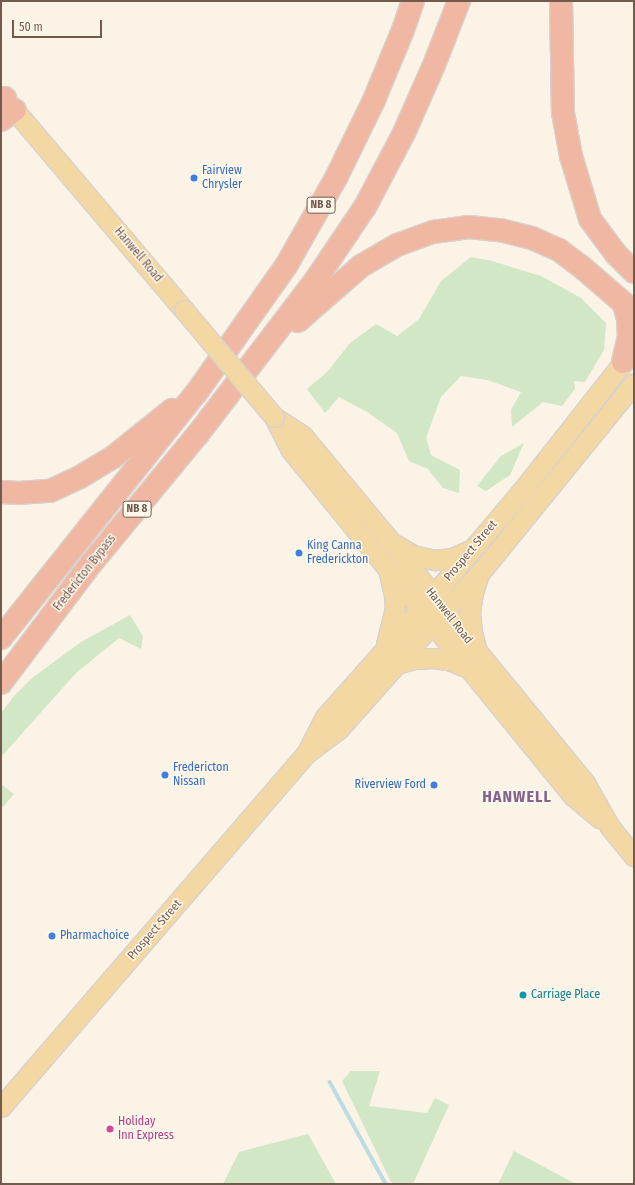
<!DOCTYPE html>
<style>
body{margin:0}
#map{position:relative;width:635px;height:1185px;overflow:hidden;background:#faf3e6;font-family:"Fira Sans Condensed",sans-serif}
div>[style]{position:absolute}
.green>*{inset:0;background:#d2e7c6}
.stream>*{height:3.5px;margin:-1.75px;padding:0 1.75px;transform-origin:1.75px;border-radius:1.75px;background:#bcdce2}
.roads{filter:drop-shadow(1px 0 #d8d1cd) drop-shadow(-1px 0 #d8d1cd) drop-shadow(0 1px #d8d1cd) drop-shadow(0 -1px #d8d1cd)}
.major>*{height:19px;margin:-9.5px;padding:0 9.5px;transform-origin:9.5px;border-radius:9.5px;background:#f4d8a4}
.highway>*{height:22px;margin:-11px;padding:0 11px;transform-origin:11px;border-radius:11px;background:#f0b8a2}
.bridges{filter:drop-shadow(1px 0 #d8d1cd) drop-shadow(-1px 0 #d8d1cd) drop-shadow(0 1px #d8d1cd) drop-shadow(0 -1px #d8d1cd)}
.major-bridge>*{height:19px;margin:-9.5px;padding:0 9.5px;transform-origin:9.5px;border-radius:9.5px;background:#f4d8a4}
.dots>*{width:11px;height:11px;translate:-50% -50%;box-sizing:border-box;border:2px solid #fef7ec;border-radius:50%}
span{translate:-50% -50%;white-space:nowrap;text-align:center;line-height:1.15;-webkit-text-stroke:3px #fef7ec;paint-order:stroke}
.shield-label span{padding:1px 3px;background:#fef7ec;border:1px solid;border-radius:3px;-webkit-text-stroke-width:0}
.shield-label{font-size:11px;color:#725b4d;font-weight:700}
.shop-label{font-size:12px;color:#366cbe}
.left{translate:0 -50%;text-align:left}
.right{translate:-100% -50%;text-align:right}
.street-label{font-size:12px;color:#725b4d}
.culture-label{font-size:12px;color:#0d838f}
.hotel-label{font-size:12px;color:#b23c85}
.district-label{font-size:16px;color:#81658e;font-weight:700;letter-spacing:1px}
.frame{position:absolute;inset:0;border:2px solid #725b4d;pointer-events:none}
.scale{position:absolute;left:12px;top:20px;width:90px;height:18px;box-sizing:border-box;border:2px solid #725b4d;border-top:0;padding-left:5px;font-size:12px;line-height:14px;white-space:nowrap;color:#725b4d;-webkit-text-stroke:3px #fef7ec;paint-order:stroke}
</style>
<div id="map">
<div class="green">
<i style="clip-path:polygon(471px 257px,492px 261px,541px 276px,581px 298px,606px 323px,604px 350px,585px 382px,574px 381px,575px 389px,562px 406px,543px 402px,512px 427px,511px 410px,521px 392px,487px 380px,461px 376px,441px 397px,426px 438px,431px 455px,460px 470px,459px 493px,443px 488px,428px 469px,409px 461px,397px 433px,367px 412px,339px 397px,325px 413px,307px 389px,328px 371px,350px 343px,376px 324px,397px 336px,419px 319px,441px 281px)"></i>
<i style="clip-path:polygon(524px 443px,510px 475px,486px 491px,477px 486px,501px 456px)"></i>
<i style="clip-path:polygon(130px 615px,143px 636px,141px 649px,119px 638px,76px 673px,1px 757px,1px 713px,14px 696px,32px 678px,81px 642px)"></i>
<i style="clip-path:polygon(1px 784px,14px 794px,3px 807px,1px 806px)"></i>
<i style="clip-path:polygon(351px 1071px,380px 1071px,369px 1106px,427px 1113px,435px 1098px,449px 1105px,413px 1184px,392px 1184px,342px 1081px)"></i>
<i style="clip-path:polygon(308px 1134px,336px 1184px,223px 1184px,239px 1152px)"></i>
<i style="clip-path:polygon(514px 1151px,576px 1184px,498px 1184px)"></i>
</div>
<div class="stream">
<i style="left:330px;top:1082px;width:116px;rotate:61.2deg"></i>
</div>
<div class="roads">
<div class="major">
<i style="left:5px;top:99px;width:277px;rotate:49.7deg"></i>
<i style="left:274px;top:417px;width:35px;rotate:33deg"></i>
<i style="left:303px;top:436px;width:138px;rotate:50.3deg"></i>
<i style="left:391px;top:542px;width:139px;rotate:51.7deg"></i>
<i style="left:477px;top:651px;width:171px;rotate:50.7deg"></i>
<i style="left:585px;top:783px;width:51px;rotate:60.4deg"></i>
<i style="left:610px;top:827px;width:38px;rotate:51deg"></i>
<i style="left:274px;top:417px;width:36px;rotate:63deg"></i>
<i style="left:290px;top:449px;width:448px;rotate:50.8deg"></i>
<i style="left:573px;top:796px;width:35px;rotate:40deg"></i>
<i style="left:396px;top:545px;width:20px;rotate:30deg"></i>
<i style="left:413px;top:555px;width:23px;rotate:13deg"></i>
<i style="left:435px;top:560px;width:17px;rotate:-7deg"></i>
<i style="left:452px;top:558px;width:20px;rotate:-24deg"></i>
<i style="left:386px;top:644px;width:36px;rotate:-76deg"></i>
<i style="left:395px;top:609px;width:14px;rotate:-94deg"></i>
<i style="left:394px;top:595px;width:23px;rotate:-103deg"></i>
<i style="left:476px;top:648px;width:16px;rotate:-104deg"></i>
<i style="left:472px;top:632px;width:20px;rotate:-96deg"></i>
<i style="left:470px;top:612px;width:19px;rotate:-81deg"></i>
<i style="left:473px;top:593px;width:17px;rotate:-73deg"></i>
<i style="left:396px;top:664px;width:19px;rotate:-16deg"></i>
<i style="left:414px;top:659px;width:19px;rotate:-3deg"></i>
<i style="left:433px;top:658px;width:15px;rotate:8deg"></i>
<i style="left:448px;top:660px;width:22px;rotate:22deg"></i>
<i style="left:308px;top:750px;width:37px;rotate:-63deg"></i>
<i style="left:325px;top:717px;width:176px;rotate:-48.4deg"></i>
<i style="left:442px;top:585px;width:122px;rotate:-49.7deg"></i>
<i style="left:521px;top:492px;width:179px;rotate:-51.8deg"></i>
<i style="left:1px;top:1107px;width:468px;rotate:-49.2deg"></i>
<i style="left:307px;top:753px;width:39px;rotate:-37deg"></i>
<i style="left:338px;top:730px;width:130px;rotate:-48.4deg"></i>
<i style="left:424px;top:633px;width:81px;rotate:-47deg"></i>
<i style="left:479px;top:574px;width:246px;rotate:-50.9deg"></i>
</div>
<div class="highway">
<i style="left:561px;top:1px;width:112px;rotate:89deg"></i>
<i style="left:563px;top:113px;width:44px;rotate:79.5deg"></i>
<i style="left:571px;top:156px;width:66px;rotate:73.2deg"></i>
<i style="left:590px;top:219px;width:44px;rotate:53.4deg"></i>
<i style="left:616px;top:254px;width:25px;rotate:45deg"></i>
<i style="left:1px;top:101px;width:5px;rotate:-37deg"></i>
<i style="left:1px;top:120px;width:17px;rotate:-36deg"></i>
<i style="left:298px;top:321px;width:84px;rotate:-41.1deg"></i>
<i style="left:361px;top:266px;width:42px;rotate:-30.3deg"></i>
<i style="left:397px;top:245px;width:38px;rotate:-20deg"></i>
<i style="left:433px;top:232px;width:36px;rotate:-8deg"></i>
<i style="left:469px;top:227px;width:31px;rotate:6deg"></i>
<i style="left:500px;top:230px;width:33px;rotate:14deg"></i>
<i style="left:532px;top:238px;width:30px;rotate:24deg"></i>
<i style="left:559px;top:250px;width:31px;rotate:37deg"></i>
<i style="left:584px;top:269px;width:66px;rotate:40.7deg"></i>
<i style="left:623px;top:362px;width:26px;rotate:-77deg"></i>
<i style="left:629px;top:337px;width:18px;rotate:-93deg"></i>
<i style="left:628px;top:319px;width:16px;rotate:-105deg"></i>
<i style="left:1px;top:492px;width:18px;rotate:3deg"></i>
<i style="left:19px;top:493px;width:31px;rotate:-4deg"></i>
<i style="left:50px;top:491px;width:33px;rotate:-25deg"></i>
<i style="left:80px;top:477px;width:37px;rotate:-31deg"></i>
<i style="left:112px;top:458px;width:77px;rotate:-38.7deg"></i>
<i style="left:1px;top:638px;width:315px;rotate:-51.5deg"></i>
<i style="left:197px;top:392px;width:154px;rotate:-54.8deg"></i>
<i style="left:286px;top:266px;width:101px;rotate:-60.4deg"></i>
<i style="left:336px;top:178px;width:87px;rotate:-64deg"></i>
<i style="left:374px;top:100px;width:76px;rotate:-67.5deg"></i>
<i style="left:403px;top:30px;width:31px;rotate:-71deg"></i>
<i style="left:1px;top:683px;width:148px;rotate:-53deg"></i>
<i style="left:90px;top:565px;width:170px;rotate:-50.5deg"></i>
<i style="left:198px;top:434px;width:193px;rotate:-52.6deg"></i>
<i style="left:315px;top:281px;width:89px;rotate:-56deg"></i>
<i style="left:365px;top:207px;width:84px;rotate:-62.2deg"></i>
<i style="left:404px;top:133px;width:74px;rotate:-66.2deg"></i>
<i style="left:434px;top:65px;width:69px;rotate:-68.7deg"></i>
</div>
</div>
<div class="bridges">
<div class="major-bridge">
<i style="left:184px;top:310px;width:140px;rotate:49.9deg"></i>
</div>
</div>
<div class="dots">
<i style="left:194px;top:178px;background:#3f7fe0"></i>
<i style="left:299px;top:553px;background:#3f7fe0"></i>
<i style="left:165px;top:775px;background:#3f7fe0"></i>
<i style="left:434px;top:785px;background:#3f7fe0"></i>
<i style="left:52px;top:936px;background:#3f7fe0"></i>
<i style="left:523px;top:995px;background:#0f9aa8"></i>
<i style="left:110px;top:1129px;background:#d1479c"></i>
</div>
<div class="shield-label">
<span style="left:321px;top:205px">NB 8</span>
<span style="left:137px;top:509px">NB 8</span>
</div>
<div class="shop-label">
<span class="left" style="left:202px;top:178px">Fairview<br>Chrysler</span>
<span class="left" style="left:307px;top:553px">King Canna<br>Frederickton</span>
<span class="left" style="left:173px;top:775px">Fredericton<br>Nissan</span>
<span class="right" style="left:426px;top:785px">Riverview Ford</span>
<span class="left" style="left:60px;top:936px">Pharmachoice</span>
</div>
<div class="street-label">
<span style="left:138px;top:255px;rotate:50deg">Hanwell Road</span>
<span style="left:471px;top:551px;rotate:-50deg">Prospect Street</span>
<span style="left:85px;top:573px;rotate:-52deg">Fredericton Bypass</span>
<span style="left:449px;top:616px;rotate:52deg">Hanwell Road</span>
<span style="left:155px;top:930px;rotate:-49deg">Prospect Street</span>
</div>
<div class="culture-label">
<span class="left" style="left:531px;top:995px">Carriage Place</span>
</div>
<div class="hotel-label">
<span class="left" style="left:118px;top:1129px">Holiday<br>Inn Express</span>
</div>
<div class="district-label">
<span style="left:517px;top:797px">HANWELL</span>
</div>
<div class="frame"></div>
<div class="scale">50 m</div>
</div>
